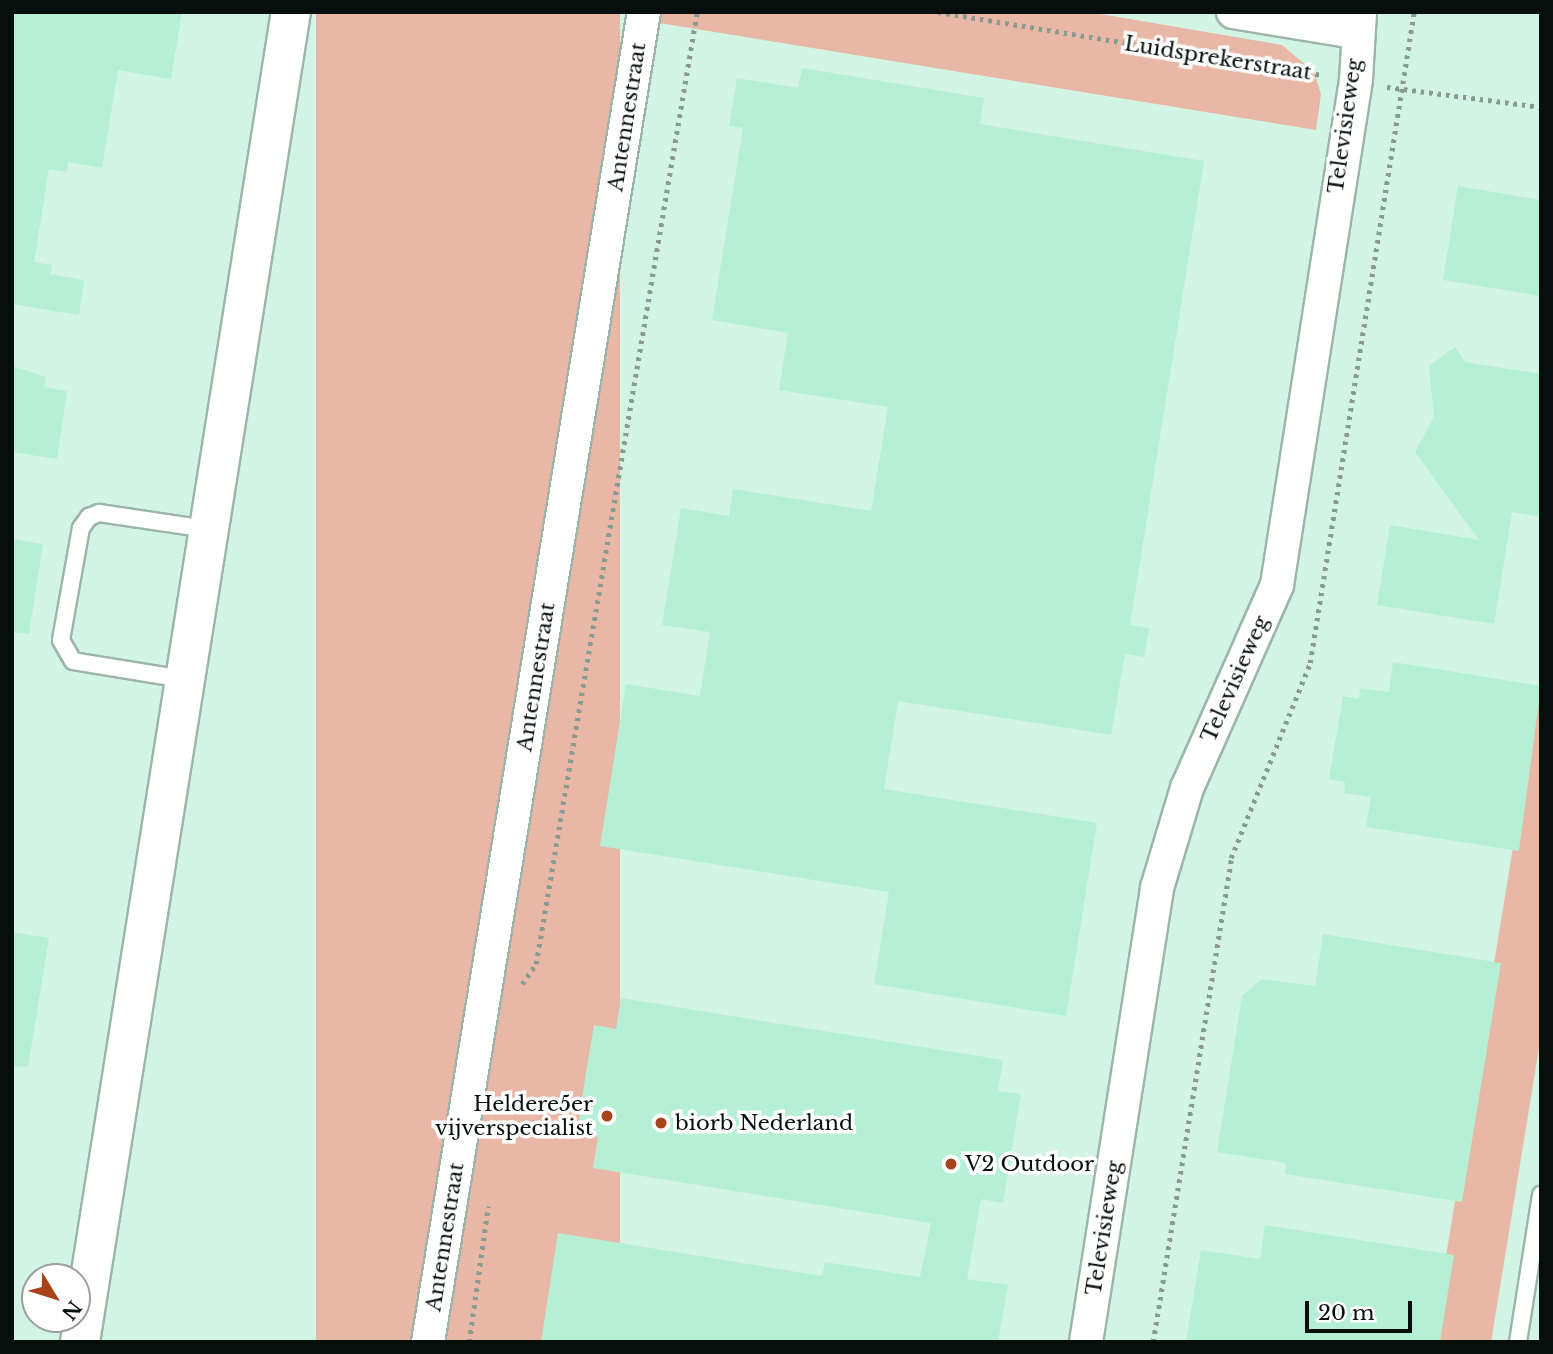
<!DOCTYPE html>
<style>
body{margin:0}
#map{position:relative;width:1553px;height:1354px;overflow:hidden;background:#e5fff2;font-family:"Libre Baskerville",serif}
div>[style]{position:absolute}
.built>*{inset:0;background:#d2f4e4}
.green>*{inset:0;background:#e9b7a6;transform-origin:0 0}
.building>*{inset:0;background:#b5efd5}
.path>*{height:4.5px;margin-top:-2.25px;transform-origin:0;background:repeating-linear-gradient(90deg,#889b92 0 3.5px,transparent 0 8.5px)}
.roads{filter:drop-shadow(2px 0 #9db5a9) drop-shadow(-2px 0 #9db5a9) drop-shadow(0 2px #9db5a9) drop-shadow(0 -2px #9db5a9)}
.lane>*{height:16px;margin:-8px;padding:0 8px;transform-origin:8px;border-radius:8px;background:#fff}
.street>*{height:32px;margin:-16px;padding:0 16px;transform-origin:16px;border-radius:16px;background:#fff}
.secondary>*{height:38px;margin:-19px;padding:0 19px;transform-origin:19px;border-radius:19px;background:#fff}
.dots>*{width:19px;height:19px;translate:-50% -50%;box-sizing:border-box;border:4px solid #fff;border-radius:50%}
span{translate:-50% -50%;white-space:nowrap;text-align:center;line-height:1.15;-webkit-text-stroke:7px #fff;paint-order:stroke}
.street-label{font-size:21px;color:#060f0b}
.poi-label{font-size:21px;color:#060f0b}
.right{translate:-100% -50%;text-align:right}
.left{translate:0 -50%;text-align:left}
.frame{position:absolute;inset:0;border:14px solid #060f0b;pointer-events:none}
.north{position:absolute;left:21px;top:1263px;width:70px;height:70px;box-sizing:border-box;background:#fff;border:2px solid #9b9f9d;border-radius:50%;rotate:128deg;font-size:19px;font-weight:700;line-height:28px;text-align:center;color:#060f0b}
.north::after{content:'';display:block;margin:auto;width:24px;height:32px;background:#a8421a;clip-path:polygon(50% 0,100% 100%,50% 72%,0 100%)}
.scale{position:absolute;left:1305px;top:1301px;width:107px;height:32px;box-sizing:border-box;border:4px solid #060f0b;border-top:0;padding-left:9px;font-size:21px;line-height:24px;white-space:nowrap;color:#060f0b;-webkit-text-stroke:5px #fff;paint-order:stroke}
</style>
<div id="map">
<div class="built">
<i style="clip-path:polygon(evenodd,12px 12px,1541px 12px,1541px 1342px,12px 1342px,12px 12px,35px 1277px,77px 1277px,77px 1319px,35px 1319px,35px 1277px)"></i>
</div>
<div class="green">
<i style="left:316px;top:12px;width:304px;height:1347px"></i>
<i style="clip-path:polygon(662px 12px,1089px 12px,1282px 45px,1314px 72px,1321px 94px,1316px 130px,659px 23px)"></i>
<i style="clip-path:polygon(1541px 676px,1541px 1036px,1491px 1342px,1432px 1342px)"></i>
</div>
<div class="building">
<i style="clip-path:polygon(12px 12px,182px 12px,171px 79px,118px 70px,102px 168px,68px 162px,67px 172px,49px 169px,34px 262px,52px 265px,50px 274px,84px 280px,79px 315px,12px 304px)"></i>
<i style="clip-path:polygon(802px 68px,984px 98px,980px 124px,1204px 161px,1130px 625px,1149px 628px,1144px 657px,1125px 654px,1111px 735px,898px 701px,884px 789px,1097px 823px,1066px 1016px,874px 984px,889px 892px,600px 846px,626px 684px,700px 696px,710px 632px,662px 625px,681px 508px,729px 516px,733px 489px,871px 511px,888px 407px,779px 390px,788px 333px,712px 320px,743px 128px,729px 126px,737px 78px,798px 88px)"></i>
<i style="clip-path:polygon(1458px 186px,1541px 200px,1541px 296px,1443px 280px)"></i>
<i style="clip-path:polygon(1455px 347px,1465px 362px,1541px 374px,1541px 517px,1512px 512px,1494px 624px,1377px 605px,1390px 525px,1479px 540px,1415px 452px,1434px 417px,1429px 366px)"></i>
<i style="clip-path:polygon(12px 366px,46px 377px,44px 387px,67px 391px,57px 459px,12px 452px)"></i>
<i style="clip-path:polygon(12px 539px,43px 544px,29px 634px,12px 632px)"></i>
<i style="clip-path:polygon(1393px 662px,1541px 686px,1519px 851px,1366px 827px,1371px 797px,1344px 793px,1345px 782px,1329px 779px,1343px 696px,1359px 699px,1360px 688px,1389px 692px)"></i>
<i style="clip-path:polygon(12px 932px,49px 938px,28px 1067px,12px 1066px)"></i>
<i style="clip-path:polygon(1323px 934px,1501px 963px,1462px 1202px,1285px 1174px,1286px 1163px,1217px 1152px,1242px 996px,1262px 979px,1315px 986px)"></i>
<i style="clip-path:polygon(621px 998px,1003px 1060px,998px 1091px,1021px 1094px,1003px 1203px,981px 1199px,967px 1279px,1008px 1285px,998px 1342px,541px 1342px,558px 1233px,822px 1276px,825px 1262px,920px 1277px,931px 1223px,593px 1168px,598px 1137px,577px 1134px,585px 1079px,594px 1025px,616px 1029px)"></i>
<i style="clip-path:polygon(1265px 1225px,1454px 1255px,1440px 1342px,1186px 1342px,1201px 1250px,1260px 1259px)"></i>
</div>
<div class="path">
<i style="left:938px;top:12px;width:391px;rotate:9.3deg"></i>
<i style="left:1387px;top:87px;width:155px;rotate:7.4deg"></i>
<i style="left:522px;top:984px;width:24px;rotate:-55deg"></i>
<i style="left:536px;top:964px;width:966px;rotate:-80.4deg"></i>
<i style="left:469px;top:1342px;width:137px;rotate:-82deg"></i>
<i style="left:1153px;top:1342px;width:490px;rotate:-80.8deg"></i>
<i style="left:1231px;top:858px;width:210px;rotate:-67.9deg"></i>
<i style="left:1310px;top:663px;width:659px;rotate:-80.92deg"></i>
</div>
<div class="roads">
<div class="lane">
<i style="left:183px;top:679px;width:111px;rotate:-170.7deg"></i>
<i style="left:73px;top:661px;width:24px;rotate:-120deg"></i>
<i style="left:61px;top:640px;width:114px;rotate:-79.9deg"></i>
<i style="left:81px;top:528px;width:14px;rotate:-54deg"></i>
<i style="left:89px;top:517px;width:11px;rotate:-22deg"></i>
<i style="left:99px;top:513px;width:110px;rotate:8.4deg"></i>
<i style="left:1518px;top:1342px;width:149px;rotate:-81.1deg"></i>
</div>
<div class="street">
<i style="left:1233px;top:12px;width:124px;rotate:9.3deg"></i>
<i style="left:428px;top:1342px;width:1347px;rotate:-80.78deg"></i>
<i style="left:1086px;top:1342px;width:460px;rotate:-81.1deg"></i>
<i style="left:1157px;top:888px;width:104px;rotate:-73.3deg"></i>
<i style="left:1187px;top:788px;width:222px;rotate:-66.1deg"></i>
<i style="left:1277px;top:585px;width:511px;rotate:-81.11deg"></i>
<i style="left:1356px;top:80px;width:68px;rotate:-86.6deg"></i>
</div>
<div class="secondary">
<i style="left:80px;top:1342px;width:1347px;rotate:-80.99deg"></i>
</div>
</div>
<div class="dots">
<i style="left:607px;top:1116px;background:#a8421a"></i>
<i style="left:661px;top:1123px;background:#a8421a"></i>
<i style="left:951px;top:1164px;background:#a8421a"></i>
</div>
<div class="street-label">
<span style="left:1218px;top:58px;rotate:9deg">Luidsprekerstraat</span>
<span style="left:627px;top:117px;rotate:-81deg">Antennestraat</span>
<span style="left:1345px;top:126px;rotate:-82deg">Televisieweg</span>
<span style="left:536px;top:677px;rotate:-81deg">Antennestraat</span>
<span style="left:1235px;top:679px;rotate:-66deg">Televisieweg</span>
<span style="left:1104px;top:1228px;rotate:-81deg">Televisieweg</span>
<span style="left:445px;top:1237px;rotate:-81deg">Antennestraat</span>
</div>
<div class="poi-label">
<span class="right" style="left:593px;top:1116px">Heldere5er<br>vijverspecialist</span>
<span class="left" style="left:675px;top:1123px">biorb Nederland</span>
<span class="left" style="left:965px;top:1164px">V2 Outdoor</span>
</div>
<div class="frame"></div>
<div class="north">N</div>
<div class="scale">20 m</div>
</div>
